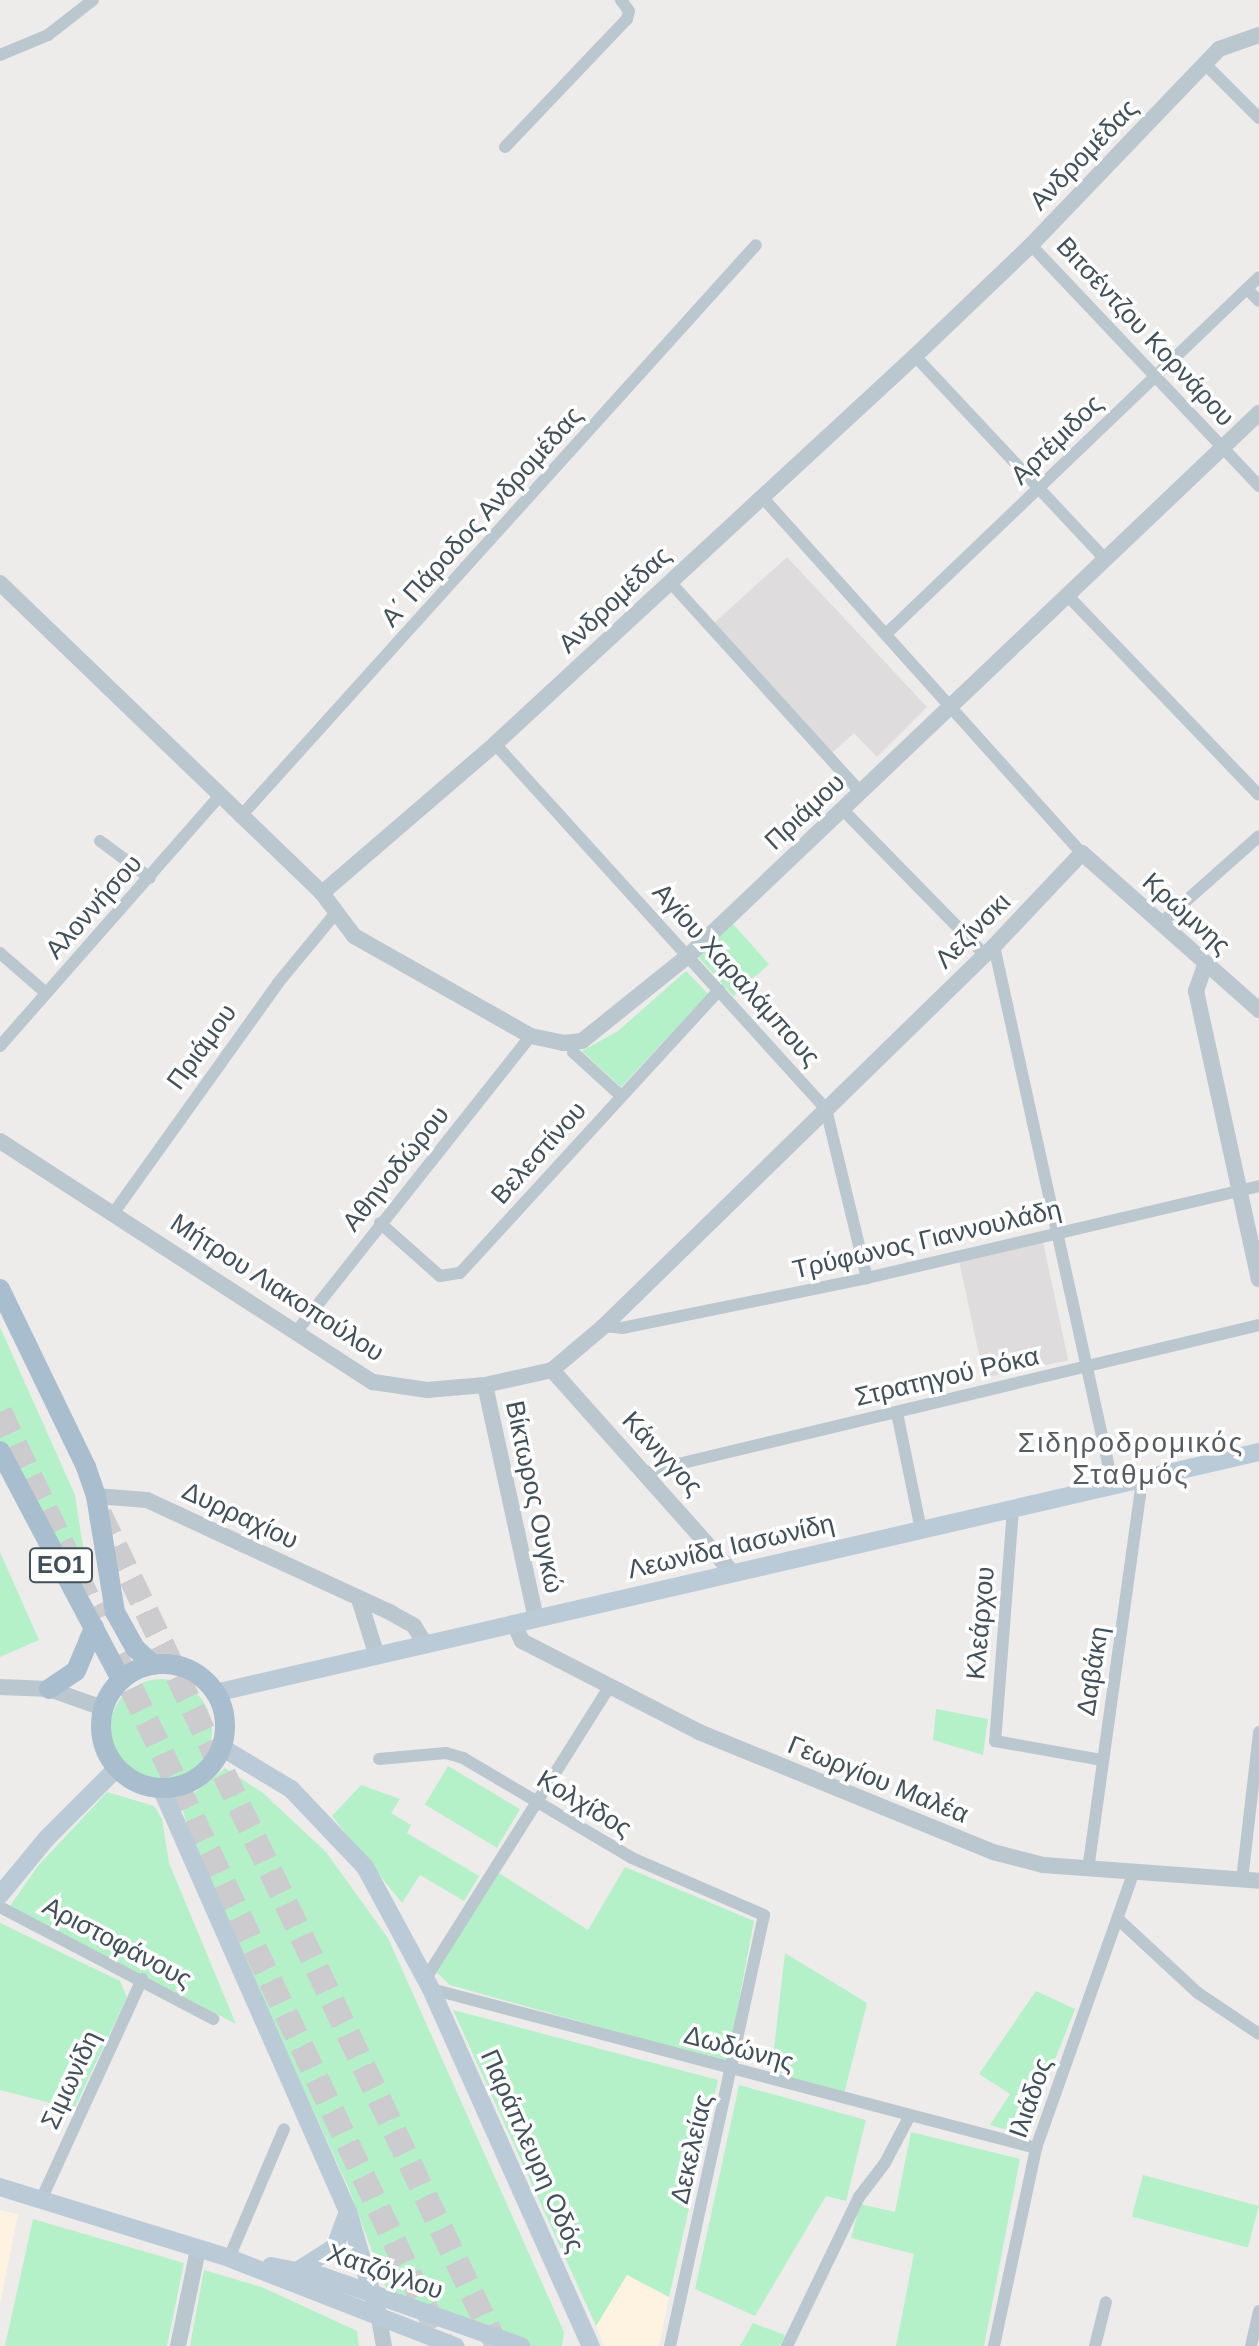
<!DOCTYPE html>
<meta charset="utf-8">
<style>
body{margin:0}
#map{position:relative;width:1259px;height:2346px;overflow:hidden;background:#eeebeb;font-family:Helvetica,sans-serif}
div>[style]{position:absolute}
.commercial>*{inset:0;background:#fdf3e0}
.education>*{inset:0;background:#dfdcdd;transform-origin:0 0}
.green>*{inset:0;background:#b4f1c8;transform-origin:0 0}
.round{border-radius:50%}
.motorway-tunnel>*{height:24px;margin-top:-12px;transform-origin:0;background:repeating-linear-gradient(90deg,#ccccce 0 24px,transparent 0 36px)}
.minor>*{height:12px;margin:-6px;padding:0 6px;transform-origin:6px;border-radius:6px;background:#bac7cf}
.tertiary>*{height:16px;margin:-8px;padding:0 8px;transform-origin:8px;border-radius:8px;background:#bac7cf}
.secondary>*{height:18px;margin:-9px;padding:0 9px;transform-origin:9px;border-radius:9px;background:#bbcad7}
.primary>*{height:20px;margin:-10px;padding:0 10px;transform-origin:10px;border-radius:10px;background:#a8bdcd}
.primary>.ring{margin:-10px;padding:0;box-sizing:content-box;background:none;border:20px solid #a8bdcd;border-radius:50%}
span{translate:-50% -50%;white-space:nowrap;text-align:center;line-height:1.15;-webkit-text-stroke:7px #fff;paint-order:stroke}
.shield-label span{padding:2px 6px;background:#fff;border:2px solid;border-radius:6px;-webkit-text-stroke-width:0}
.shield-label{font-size:24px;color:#42505a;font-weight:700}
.street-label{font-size:26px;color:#42505a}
.neighbourhood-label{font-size:28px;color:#575c61;letter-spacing:2px}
</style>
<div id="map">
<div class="commercial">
<i style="clip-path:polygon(0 2210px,18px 2214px,0 2305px)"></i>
<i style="clip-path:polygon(627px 2274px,669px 2297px,659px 2346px,604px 2346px,596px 2326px)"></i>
</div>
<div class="education">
<i style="clip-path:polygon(787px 557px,927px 707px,877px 757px,854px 733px,831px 754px,713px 624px)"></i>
<i style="left:1043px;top:1242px;width:121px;height:86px;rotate:78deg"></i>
</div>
<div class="green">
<i style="left:733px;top:924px;width:54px;height:48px;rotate:48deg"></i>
<i style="clip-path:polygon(686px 971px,708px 994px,621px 1087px,582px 1051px,618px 1031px)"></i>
<i style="clip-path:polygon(0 1327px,75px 1495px,90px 1593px,40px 1519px,0 1443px)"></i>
<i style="clip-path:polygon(0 1552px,39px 1640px,0 1657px)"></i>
<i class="round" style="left:110px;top:1679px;width:102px;height:102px"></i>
<i style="clip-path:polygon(936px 1709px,988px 1719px,983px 1755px,933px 1740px)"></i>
<i style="left:448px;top:1766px;width:84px;height:45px;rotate:31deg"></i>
<i style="clip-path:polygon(225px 1768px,263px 1793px,326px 1852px,388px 1938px,564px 2332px,562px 2346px,528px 2346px,386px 2289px,349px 2189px,194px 1848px,181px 1804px)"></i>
<i style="clip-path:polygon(361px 1785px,400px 1799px,391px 1813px,411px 1825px,407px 1833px,479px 1876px,464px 1901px,420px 1875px,402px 1903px,332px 1816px)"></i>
<i style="clip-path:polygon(107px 1792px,154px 1806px,162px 1819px,169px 1863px,236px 2024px,10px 1906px,38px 1866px)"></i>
<i style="clip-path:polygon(625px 1867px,754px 1921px,727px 2063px,450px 1985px,436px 1972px,499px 1873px,588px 1930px)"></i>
<i style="clip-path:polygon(0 1923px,120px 1981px,127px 1997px,74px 2109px,0 2090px)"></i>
<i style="clip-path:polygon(785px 1953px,867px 2003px,844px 2094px,771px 2074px)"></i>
<i style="clip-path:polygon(1036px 1991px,1075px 2009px,1025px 2135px,990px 2125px,1010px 2094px,979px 2074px)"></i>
<i style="clip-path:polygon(453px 2010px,718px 2080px,669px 2297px,627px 2275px,596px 2326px)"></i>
<i style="clip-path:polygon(739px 2085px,866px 2120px,846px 2201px,826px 2196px,755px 2316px,695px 2289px)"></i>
<i style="clip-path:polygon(911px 2132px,1020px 2159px,984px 2346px,896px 2346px,914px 2254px,851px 2238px,860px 2204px,895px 2212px)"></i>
<i style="left:1143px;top:2175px;width:120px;height:43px;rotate:15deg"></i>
<i style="clip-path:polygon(33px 2219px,184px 2263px,167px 2346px,5px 2346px)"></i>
<i style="clip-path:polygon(204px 2270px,264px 2288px,357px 2331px,359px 2346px,190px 2346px)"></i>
<i style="clip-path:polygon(753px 2323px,785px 2335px,780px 2346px,740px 2346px)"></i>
</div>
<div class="motorway-tunnel">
<i style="left:0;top:1412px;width:229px;rotate:64.7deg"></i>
<i style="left:100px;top:1514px;width:922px;rotate:64.49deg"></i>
<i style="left:116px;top:1656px;width:764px;rotate:64.58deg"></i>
</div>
<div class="minor">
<i style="left:0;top:55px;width:52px;rotate:-22.6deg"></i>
<i style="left:48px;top:35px;width:57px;rotate:-37.9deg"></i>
<i style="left:1204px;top:63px;width:78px;rotate:45deg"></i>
<i style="left:505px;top:147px;width:177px;rotate:-46.4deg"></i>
<i style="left:627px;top:19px;width:8px;rotate:-76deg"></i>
<i style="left:629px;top:11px;width:14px;rotate:-126deg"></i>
<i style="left:1031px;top:245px;width:332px;rotate:46.6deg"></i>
<i style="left:1247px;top:289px;width:17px;rotate:45deg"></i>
<i style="left:915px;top:356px;width:279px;rotate:46.9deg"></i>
<i style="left:763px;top:498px;width:477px;rotate:48.1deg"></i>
<i style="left:670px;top:582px;width:285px;rotate:47.8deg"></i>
<i style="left:1069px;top:597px;width:274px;rotate:46.2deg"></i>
<i style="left:886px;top:634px;width:516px;rotate:-43.74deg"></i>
<i style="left:495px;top:744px;width:493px;rotate:47.8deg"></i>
<i style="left:826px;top:1109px;width:174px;rotate:76.4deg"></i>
<i style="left:843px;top:810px;width:203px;rotate:45.6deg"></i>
<i style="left:240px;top:817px;width:770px;rotate:-47.95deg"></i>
<i style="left:100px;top:841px;width:62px;rotate:36.5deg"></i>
<i style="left:1160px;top:924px;width:132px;rotate:-41.6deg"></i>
<i style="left:994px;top:946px;width:553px;rotate:77.57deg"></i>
<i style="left:0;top:953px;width:61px;rotate:41deg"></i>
<i style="left:572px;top:1042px;width:10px;rotate:84deg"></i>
<i style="left:573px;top:1052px;width:65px;rotate:42.5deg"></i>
<i style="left:0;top:1046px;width:332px;rotate:-48.7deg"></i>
<i style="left:115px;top:1211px;width:280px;rotate:-54.4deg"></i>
<i style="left:278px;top:983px;width:88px;rotate:-50.5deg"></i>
<i style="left:380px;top:1223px;width:80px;rotate:41.5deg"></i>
<i style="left:440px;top:1276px;width:20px;rotate:-9deg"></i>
<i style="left:460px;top:1273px;width:384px;rotate:-47.5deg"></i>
<i style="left:604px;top:1326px;width:18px;rotate:6deg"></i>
<i style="left:622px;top:1328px;width:250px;rotate:-11.5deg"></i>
<i style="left:867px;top:1278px;width:403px;rotate:-13.2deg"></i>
<i style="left:296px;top:1332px;width:378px;rotate:-51.6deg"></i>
<i style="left:897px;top:1413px;width:119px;rotate:78.4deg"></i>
<i style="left:645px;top:1472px;width:631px;rotate:-13.46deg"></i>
<i style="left:1013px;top:1509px;width:233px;rotate:94.4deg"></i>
<i style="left:995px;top:1741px;width:109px;rotate:10.1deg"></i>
<i style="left:379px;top:1759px;width:67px;rotate:-5.1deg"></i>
<i style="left:446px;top:1753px;width:18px;rotate:16deg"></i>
<i style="left:463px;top:1758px;width:196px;rotate:30.6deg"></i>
<i style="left:632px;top:1858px;width:144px;rotate:23.4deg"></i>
<i style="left:764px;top:1915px;width:441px;rotate:102.3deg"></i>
<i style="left:1088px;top:1870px;width:395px;rotate:-82.1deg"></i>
<i style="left:1242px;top:1880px;width:149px;rotate:-83.4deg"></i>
<i style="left:0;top:1907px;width:241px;rotate:27.7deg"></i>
<i style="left:1118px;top:1919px;width:109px;rotate:42.8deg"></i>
<i style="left:1198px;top:1993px;width:73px;rotate:33.9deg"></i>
<i style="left:426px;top:1978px;width:345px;rotate:-57.8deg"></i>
<i style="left:431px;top:1989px;width:626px;rotate:14.72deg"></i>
<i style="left:41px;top:2200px;width:243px;rotate:-65.4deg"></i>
<i style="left:229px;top:2258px;width:140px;rotate:-66.9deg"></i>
<i style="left:787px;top:2346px;width:165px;rotate:-64.2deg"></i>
<i style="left:859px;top:2197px;width:43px;rotate:-52.6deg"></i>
<i style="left:885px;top:2163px;width:52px;rotate:-62.4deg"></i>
<i style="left:994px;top:2346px;width:202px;rotate:-78deg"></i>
<i style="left:1036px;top:2148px;width:293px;rotate:-70.5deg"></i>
<i style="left:1095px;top:2346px;width:45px;rotate:-76deg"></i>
<i style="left:1251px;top:2346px;width:36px;rotate:-77deg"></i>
</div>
<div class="tertiary">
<i style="left:0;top:583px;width:447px;rotate:43.9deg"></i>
<i style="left:322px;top:893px;width:54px;rotate:53.3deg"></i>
<i style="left:354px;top:936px;width:203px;rotate:29.5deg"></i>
<i style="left:531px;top:1036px;width:33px;rotate:12deg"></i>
<i style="left:563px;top:1043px;width:19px;rotate:-6deg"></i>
<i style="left:582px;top:1041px;width:137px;rotate:-38.8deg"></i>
<i style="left:689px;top:955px;width:787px;rotate:-43.56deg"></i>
<i style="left:322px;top:893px;width:228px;rotate:-40.7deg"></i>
<i style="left:495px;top:744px;width:572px;rotate:-42.73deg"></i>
<i style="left:915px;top:356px;width:161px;rotate:-43.7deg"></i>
<i style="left:1031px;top:245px;width:272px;rotate:-46.2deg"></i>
<i style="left:1219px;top:49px;width:42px;rotate:-19.3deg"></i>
<i style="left:1205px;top:965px;width:28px;rotate:109deg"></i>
<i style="left:1196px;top:991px;width:295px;rotate:77.7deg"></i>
<i style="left:0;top:1141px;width:444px;rotate:32.9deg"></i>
<i style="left:373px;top:1382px;width:55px;rotate:8.4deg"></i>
<i style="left:427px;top:1390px;width:58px;rotate:-4.9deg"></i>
<i style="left:485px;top:1385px;width:69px;rotate:-12.6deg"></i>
<i style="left:552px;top:1370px;width:68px;rotate:-40.2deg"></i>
<i style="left:604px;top:1326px;width:545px;rotate:-44.26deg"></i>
<i style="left:994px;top:946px;width:128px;rotate:-46.6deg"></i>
<i style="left:1082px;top:853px;width:237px;rotate:41.6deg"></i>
<i style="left:552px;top:1370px;width:273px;rotate:48.3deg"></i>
<i style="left:485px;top:1385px;width:239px;rotate:77.7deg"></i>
<i style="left:96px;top:1496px;width:51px;rotate:4.5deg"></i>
<i style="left:147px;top:1500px;width:269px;rotate:24.8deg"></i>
<i style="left:391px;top:1613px;width:26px;rotate:29deg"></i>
<i style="left:414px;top:1626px;width:22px;rotate:58deg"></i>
<i style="left:359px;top:1599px;width:60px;rotate:72.5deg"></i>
<i style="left:514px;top:1624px;width:19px;rotate:65deg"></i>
<i style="left:522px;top:1641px;width:199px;rotate:27.2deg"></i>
<i style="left:699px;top:1732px;width:318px;rotate:22.2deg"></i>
<i style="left:993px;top:1852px;width:52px;rotate:14.6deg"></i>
<i style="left:1043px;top:1865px;width:217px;rotate:4.2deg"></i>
<i style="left:0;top:1687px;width:49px;rotate:2.3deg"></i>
<i style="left:49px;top:1689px;width:57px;rotate:19.4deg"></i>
<i style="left:379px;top:2318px;width:28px;rotate:80deg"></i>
<i style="left:178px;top:2346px;width:99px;rotate:-78.3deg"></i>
</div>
<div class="secondary">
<i style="left:215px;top:1693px;width:1071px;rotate:-13deg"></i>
<i style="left:221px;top:1747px;width:82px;rotate:31deg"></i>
<i style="left:291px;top:1789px;width:108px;rotate:46.5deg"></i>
<i style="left:365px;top:1867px;width:139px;rotate:61.6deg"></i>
<i style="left:431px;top:1989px;width:391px;rotate:65.9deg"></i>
<i style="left:161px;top:1788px;width:462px;rotate:66.2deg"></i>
<i style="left:348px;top:2211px;width:111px;rotate:73.8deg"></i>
<i style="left:0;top:1895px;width:74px;rotate:-50.5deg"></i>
<i style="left:47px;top:1838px;width:99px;rotate:-45deg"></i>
<i style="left:0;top:2187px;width:240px;rotate:17.2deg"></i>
<i style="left:229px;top:2258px;width:243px;rotate:21.3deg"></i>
<i style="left:271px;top:2266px;width:52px;rotate:11.1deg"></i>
<i style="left:322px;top:2276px;width:211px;rotate:19.4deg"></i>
<i style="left:297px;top:2271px;width:45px;rotate:-32.3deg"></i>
<i style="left:335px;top:2247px;width:38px;rotate:-70deg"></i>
</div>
<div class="primary">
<i style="left:0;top:1289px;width:198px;rotate:64.2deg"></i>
<i style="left:86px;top:1467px;width:31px;rotate:71deg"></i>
<i style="left:96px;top:1496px;width:118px;rotate:80.7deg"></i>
<i style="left:115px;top:1612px;width:41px;rotate:60.9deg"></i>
<i style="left:135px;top:1648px;width:25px;rotate:43deg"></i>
<i style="left:0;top:1451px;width:259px;rotate:62.1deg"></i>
<i class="ring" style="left:101px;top:1664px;width:104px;height:104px"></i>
<i style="left:49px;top:1689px;width:32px;rotate:-34deg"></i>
<i style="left:76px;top:1671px;width:47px;rotate:-67.3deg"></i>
</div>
<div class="shield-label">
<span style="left:61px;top:1565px">ΕΟ1</span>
</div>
<div class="street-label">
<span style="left:1084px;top:155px;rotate:-46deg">Ανδρομέδας</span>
<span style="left:1145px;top:332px;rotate:47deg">Βιτσέντζου Κορνάρου</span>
<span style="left:1057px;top:440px;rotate:-44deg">Αρτέμιδος</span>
<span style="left:482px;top:517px;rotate:-48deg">Α΄ Πάροδος Ανδρομέδας</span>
<span style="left:615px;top:600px;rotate:-43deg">Ανδρομέδας</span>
<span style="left:805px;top:812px;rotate:-43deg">Πριάμου</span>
<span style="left:94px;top:907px;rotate:-48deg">Αλοννήσου</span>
<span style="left:1186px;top:914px;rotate:42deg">Κρώμνης</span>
<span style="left:973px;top:931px;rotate:-45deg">Λεζίνσκι</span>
<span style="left:736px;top:975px;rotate:48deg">Αγίου Χαραλάμπους</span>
<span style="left:202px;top:1047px;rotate:-54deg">Πριάμου</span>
<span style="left:539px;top:1153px;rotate:-48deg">Βελεστίνου</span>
<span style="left:396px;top:1169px;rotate:-51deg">Αθηνοδώρου</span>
<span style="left:927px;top:1240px;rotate:-13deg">Τρύφωνος Γιαννουλάδη</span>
<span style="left:277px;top:1288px;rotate:33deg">Μήτρου Λιακοπούλου</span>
<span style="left:947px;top:1377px;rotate:-13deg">Στρατηγού Ρόκα</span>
<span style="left:662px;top:1454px;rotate:47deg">Κάνιγγος</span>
<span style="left:534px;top:1497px;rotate:78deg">Βίκτωρος Ουγκώ</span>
<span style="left:240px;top:1516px;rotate:25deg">Δυρραχίου</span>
<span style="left:731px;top:1547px;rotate:-13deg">Λεωνίδα Ιασωνίδη</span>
<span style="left:981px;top:1623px;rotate:-85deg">Κλεάρχου</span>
<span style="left:1093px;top:1671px;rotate:-81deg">Δαβάκη</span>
<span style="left:878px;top:1780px;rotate:22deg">Γεωργίου Μαλέα</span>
<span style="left:584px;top:1804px;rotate:31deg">Κολχίδος</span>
<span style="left:117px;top:1943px;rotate:28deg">Αριστοφάνους</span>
<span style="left:739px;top:2049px;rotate:15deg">Δωδώνης</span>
<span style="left:71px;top:2080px;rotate:-65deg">Σιμωνίδη</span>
<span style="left:1031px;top:2098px;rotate:-71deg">Ιλιάδος</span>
<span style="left:692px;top:2149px;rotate:-77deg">Δεκελείας</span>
<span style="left:532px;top:2151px;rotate:66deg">Παράπλευρη Οδός</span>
<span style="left:385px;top:2272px;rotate:19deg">Χατζόγλου</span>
</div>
<div class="neighbourhood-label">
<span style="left:1131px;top:1459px">Σιδηροδρομικός<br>Σταθμός</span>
</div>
</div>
